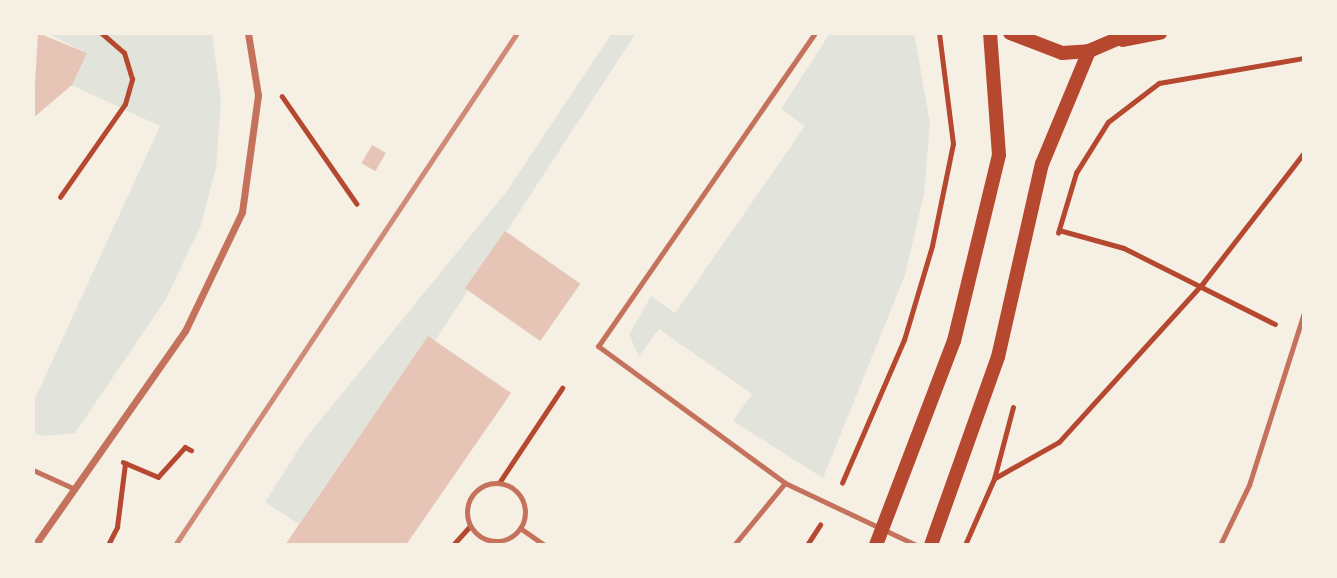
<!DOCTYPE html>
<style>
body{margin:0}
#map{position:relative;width:1337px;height:578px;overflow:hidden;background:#f6efe4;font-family:"IBM Plex Sans",sans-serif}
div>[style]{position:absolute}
.green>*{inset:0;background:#e2e4dc}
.building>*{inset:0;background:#e6c5b7;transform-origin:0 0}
.path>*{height:4.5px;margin:-2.25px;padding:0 2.25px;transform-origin:2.25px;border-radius:2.25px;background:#b5482f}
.service>*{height:5px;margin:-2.5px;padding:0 2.5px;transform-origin:2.5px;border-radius:2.5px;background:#c5725c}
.service>.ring{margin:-2.5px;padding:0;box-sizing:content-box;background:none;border:5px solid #c5725c;border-radius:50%}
.minor>*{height:7px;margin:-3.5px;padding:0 3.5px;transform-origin:3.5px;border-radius:3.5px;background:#c5725c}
.secondary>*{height:14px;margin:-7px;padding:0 7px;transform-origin:7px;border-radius:7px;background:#b5482f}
.rail>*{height:5px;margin:-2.5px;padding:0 2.5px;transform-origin:2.5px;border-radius:2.5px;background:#cf8b77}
span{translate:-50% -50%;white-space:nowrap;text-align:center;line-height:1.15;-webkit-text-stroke:7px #f6efe4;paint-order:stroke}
.frame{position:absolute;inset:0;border:35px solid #f6efe4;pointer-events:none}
</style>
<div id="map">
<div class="green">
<i style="clip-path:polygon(46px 33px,212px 33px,221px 101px,216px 168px,201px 225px,166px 299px,75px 433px,44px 436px,33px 433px,33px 403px,160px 126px,71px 85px,87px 53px)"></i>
<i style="clip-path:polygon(612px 33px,636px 33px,435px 341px,428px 336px,299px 524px,265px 502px,305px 439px,507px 191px)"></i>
<i style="clip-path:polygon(830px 33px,914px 33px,930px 123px,924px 194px,905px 275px,823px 478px,733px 421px,752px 394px,659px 329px,639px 356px,629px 335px,651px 296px,675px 313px,805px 126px,781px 109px)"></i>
</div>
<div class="building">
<i style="clip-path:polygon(38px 33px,87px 53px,72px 85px,33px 118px)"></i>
<i style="left:372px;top:145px;width:16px;height:21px;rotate:30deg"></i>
<i style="left:505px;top:231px;width:92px;height:70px;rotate:35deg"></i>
<i style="clip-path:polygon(428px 336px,511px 393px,406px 545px,285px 545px)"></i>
</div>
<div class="path">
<i style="left:282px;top:96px;width:131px;rotate:55.2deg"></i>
<i style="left:60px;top:197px;width:113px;rotate:-55deg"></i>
<i style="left:125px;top:104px;width:26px;rotate:-74deg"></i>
<i style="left:132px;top:79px;width:27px;rotate:-107deg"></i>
<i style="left:124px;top:53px;width:30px;rotate:-139deg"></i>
<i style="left:1059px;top:230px;width:67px;rotate:15.5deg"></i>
<i style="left:1124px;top:248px;width:169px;rotate:26.7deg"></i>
<i style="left:1058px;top:233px;width:63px;rotate:-73.3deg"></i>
<i style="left:1076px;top:173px;width:60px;rotate:-57.9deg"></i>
<i style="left:1108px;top:122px;width:64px;rotate:-37.4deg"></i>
<i style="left:1159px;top:83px;width:147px;rotate:-9.8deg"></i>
<i style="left:123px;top:462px;width:38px;rotate:23deg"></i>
<i style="left:158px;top:477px;width:40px;rotate:-48deg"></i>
<i style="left:185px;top:447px;width:7px;rotate:27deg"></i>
<i style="left:995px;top:478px;width:73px;rotate:-29.4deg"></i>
<i style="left:1059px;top:442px;width:215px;rotate:-47.8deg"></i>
<i style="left:1203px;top:283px;width:165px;rotate:-52.2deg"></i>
<i style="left:499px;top:483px;width:114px;rotate:-56.4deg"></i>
<i style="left:842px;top:483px;width:156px;rotate:-66.6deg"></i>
<i style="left:904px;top:340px;width:98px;rotate:-73.4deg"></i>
<i style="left:932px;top:246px;width:104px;rotate:-78.4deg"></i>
<i style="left:953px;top:144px;width:112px;rotate:-97.2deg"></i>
<i style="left:108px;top:545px;width:20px;rotate:-63deg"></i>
<i style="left:117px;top:527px;width:64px;rotate:-82.8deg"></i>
<i style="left:453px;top:545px;width:25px;rotate:-48deg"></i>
<i style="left:807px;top:545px;width:24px;rotate:-57deg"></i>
<i style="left:965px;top:545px;width:72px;rotate:-66.3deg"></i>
<i style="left:994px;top:479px;width:74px;rotate:-75.2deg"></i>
</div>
<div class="service">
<i style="left:815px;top:33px;width:381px;rotate:124.7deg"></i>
<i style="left:598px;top:346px;width:232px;rotate:36.2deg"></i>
<i style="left:785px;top:483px;width:145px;rotate:25.3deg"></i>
<i style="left:33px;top:470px;width:46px;rotate:24.3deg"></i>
<i class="ring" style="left:467px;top:483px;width:53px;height:53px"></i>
<i style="left:520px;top:528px;width:29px;rotate:35deg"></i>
<i style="left:734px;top:545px;width:80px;rotate:-50.6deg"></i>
<i style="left:1220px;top:545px;width:67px;rotate:-64.2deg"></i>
<i style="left:1249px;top:485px;width:181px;rotate:-72.3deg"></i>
</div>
<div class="minor">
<i style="left:35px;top:545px;width:261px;rotate:-55deg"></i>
<i style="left:185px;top:331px;width:132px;rotate:-64.4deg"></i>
<i style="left:242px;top:212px;width:118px;rotate:-82.2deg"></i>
<i style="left:258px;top:95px;width:63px;rotate:-99.2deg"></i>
</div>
<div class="secondary">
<i style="left:1010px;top:33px;width:56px;rotate:21deg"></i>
<i style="left:1062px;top:53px;width:27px;rotate:-4deg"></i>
<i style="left:1089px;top:51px;width:46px;rotate:-23.2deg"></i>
<i style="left:1123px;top:40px;width:38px;rotate:-11deg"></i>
<i style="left:876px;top:545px;width:218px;rotate:-69.1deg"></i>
<i style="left:954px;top:341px;width:191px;rotate:-76.4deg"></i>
<i style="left:999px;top:155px;width:122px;rotate:-94.2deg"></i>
<i style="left:931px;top:545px;width:200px;rotate:-70.4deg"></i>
<i style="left:998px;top:357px;width:198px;rotate:-77.2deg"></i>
<i style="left:1042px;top:164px;width:122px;rotate:-67.4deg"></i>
</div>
<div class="rail">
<i style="left:175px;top:545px;width:616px;rotate:-56.26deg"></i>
</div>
<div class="frame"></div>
</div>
